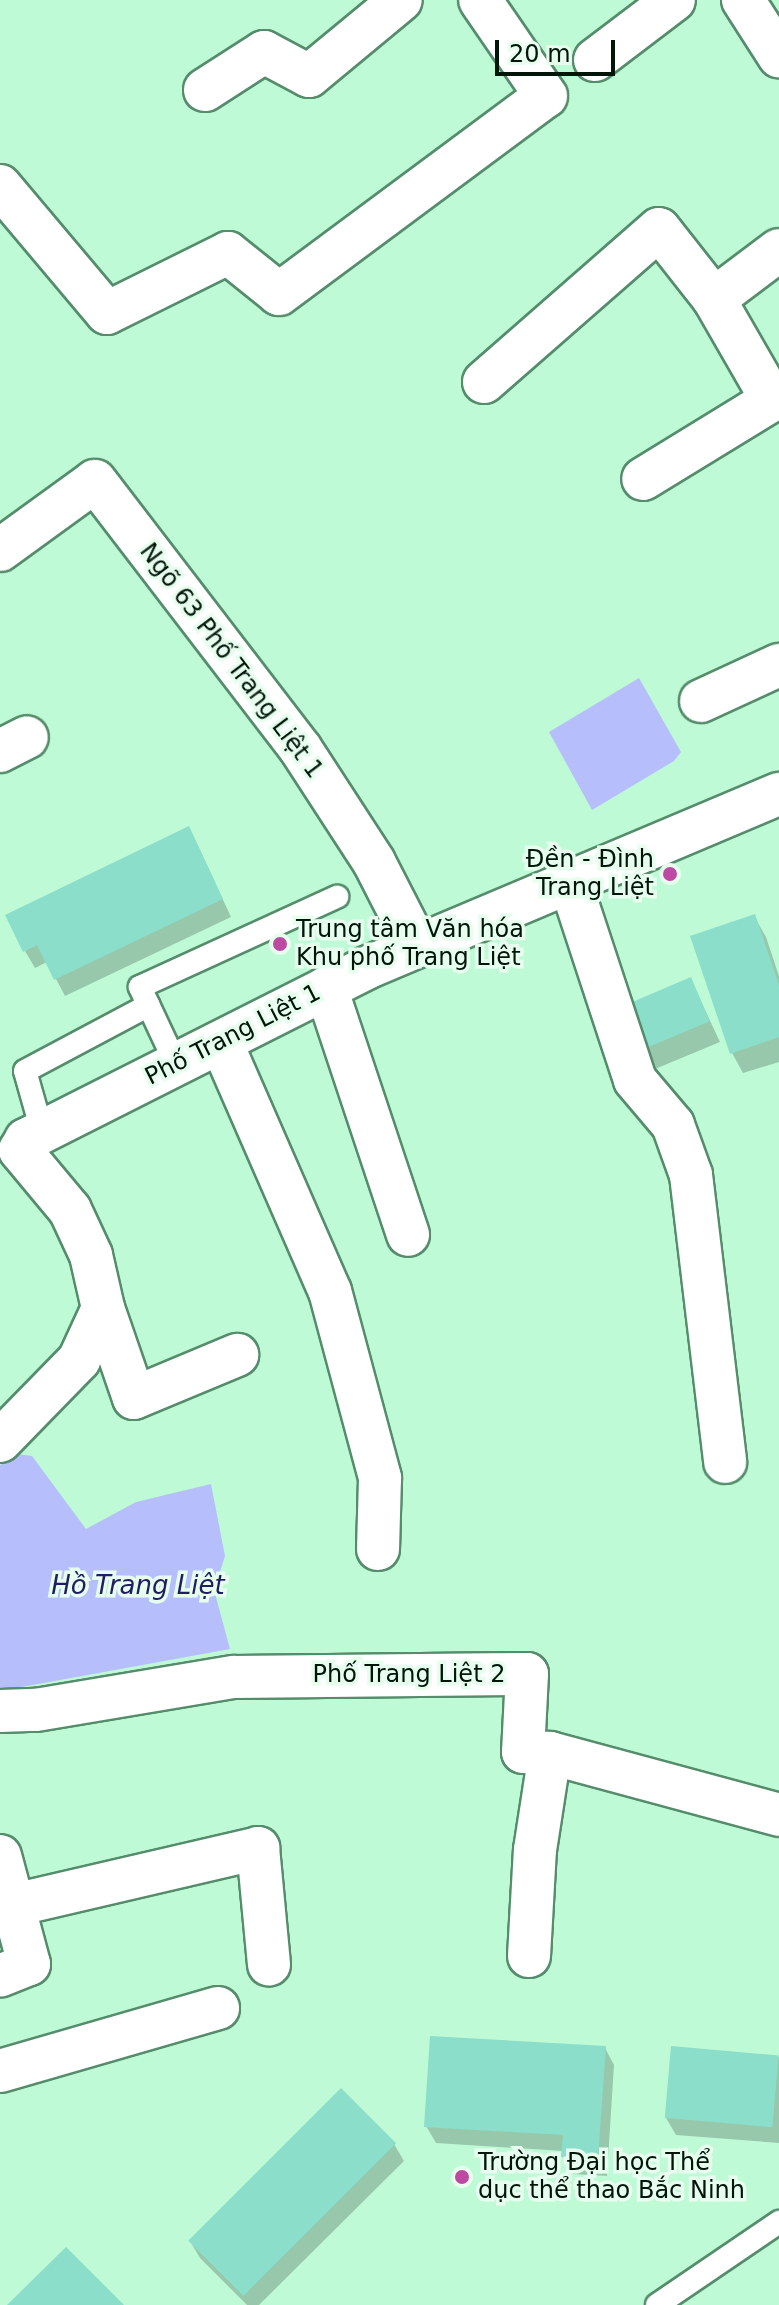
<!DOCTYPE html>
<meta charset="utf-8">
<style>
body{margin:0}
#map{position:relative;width:779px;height:2305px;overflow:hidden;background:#bffad6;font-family:"DejaVu Sans",sans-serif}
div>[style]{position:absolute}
.water>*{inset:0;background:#b6bffc}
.shadow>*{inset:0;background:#0003}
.building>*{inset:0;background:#8adeca;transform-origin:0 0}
.roads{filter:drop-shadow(2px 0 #558c6c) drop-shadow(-2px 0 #558c6c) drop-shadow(0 2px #558c6c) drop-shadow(0 -2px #558c6c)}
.service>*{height:22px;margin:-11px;padding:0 11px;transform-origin:11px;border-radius:11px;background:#fff}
.minor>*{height:42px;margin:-21px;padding:0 21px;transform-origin:21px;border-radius:21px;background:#fff}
.dots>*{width:22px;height:22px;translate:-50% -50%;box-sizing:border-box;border:4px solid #e7feef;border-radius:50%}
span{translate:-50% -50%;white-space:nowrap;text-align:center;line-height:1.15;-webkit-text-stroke:7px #e7feef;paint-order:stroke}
.street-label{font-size:24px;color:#011509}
.poi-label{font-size:24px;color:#011509}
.right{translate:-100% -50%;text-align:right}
.left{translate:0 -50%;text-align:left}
.water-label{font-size:26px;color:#201e62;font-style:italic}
.scale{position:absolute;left:495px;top:40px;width:120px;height:36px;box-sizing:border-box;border:4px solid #011509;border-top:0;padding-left:10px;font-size:24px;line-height:28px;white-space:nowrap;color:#011509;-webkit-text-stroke:6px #e7feef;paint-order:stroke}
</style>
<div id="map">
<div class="water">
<i style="clip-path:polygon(639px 678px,681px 752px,674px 761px,592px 810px,549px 732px)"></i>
<i style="clip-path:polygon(18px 1454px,32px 1456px,86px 1529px,136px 1502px,211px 1484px,225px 1556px,214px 1590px,230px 1649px,0 1691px,0 1465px)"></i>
</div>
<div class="shadow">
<i style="clip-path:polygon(198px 846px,231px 917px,65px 996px,47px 962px,35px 968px,25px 951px)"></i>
<i style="clip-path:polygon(754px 916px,766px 937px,779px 976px,779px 1062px,743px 1073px,732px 1053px)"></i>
<i style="clip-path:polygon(691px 980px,720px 1042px,655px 1069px,644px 1048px)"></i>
<i style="clip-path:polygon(605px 2048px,614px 2065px,607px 2176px,573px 2174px,563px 2157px,564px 2151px,436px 2143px,426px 2126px)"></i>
<i style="clip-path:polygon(779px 2057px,779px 2143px,676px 2135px,666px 2118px)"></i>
<i style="clip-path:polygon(394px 2144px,404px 2161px,259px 2305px,247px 2305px,200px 2258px,190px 2241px)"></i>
</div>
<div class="building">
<i style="clip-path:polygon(189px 826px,223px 899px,54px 980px,37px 945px,23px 952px,5px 915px)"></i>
<i style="clip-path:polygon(755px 914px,779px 985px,779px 1037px,730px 1054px,690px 936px)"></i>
<i style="left:691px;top:977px;width:48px;height:74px;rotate:67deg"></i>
<i style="clip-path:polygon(430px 2036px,606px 2046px,598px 2159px,561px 2157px,563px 2135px,424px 2127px)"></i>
<i style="left:671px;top:2046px;width:108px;height:72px;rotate:5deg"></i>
<i style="left:341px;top:2088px;width:78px;height:216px;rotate:45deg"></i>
<i style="clip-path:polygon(66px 2247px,124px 2305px,7px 2305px)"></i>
</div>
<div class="roads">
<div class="service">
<i style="left:176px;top:1064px;width:85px;rotate:-115.1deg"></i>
<i style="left:140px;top:987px;width:217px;rotate:-24.6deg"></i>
<i style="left:42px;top:1131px;width:62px;rotate:-105.8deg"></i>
<i style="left:25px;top:1071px;width:140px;rotate:-28deg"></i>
<i style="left:657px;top:2305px;width:148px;rotate:-34.2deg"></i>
</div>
<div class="minor">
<i style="left:743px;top:0;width:67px;rotate:57.3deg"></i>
<i style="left:595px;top:60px;width:99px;rotate:-37.2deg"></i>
<i style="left:205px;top:90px;width:70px;rotate:-32.8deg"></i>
<i style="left:264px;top:52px;width:51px;rotate:28.1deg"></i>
<i style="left:309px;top:76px;width:119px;rotate:-39.6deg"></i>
<i style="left:0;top:186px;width:166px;rotate:49.9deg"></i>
<i style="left:107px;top:313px;width:135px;rotate:-26.4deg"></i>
<i style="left:228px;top:253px;width:65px;rotate:38.8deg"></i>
<i style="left:279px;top:294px;width:332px;rotate:-36.6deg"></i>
<i style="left:546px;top:96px;width:116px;rotate:-124.5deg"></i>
<i style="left:714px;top:299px;width:81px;rotate:-37deg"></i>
<i style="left:484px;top:382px;width:232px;rotate:-41.2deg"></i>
<i style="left:659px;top:229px;width:89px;rotate:51.8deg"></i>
<i style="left:714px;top:299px;width:116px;rotate:60.1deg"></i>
<i style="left:772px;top:400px;width:151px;rotate:148.5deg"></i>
<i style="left:0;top:550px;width:117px;rotate:-36deg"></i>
<i style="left:95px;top:481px;width:337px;rotate:52.5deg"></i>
<i style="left:300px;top:748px;width:136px;rotate:57deg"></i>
<i style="left:374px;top:862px;width:94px;rotate:62.9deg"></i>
<i style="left:701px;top:701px;width:86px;rotate:-24.8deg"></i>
<i style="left:0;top:751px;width:30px;rotate:-27deg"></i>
<i style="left:570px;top:882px;width:208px;rotate:71.8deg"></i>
<i style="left:635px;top:1080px;width:59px;rotate:49.8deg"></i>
<i style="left:673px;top:1125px;width:53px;rotate:70.2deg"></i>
<i style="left:691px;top:1175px;width:289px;rotate:83.2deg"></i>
<i style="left:326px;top:988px;width:260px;rotate:71.6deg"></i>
<i style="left:221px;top:1042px;width:272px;rotate:66.4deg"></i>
<i style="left:330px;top:1291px;width:194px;rotate:75deg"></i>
<i style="left:380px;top:1478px;width:71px;rotate:91.6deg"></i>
<i style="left:103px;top:1308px;width:95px;rotate:71deg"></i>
<i style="left:134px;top:1398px;width:112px;rotate:-22.7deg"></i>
<i style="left:0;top:1441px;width:113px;rotate:-45.7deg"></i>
<i style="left:79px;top:1360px;width:57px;rotate:-65.2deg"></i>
<i style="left:103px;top:1308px;width:54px;rotate:-102.8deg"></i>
<i style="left:91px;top:1255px;width:50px;rotate:-115deg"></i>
<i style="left:70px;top:1210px;width:78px;rotate:-129.8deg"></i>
<i style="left:20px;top:1150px;width:12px;rotate:-59deg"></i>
<i style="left:26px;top:1140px;width:379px;rotate:-26.8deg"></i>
<i style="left:364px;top:969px;width:450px;rotate:-22.9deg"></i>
<i style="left:0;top:1711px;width:36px;rotate:-2deg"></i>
<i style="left:36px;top:1710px;width:201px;rotate:-9.5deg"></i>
<i style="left:234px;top:1677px;width:293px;rotate:-0.6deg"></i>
<i style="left:527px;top:1674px;width:78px;rotate:92.9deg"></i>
<i style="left:523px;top:1752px;width:27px;rotate:2deg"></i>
<i style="left:550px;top:1753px;width:237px;rotate:15.1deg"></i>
<i style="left:0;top:1856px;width:112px;rotate:75deg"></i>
<i style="left:29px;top:1964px;width:31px;rotate:158deg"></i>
<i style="left:14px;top:1905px;width:251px;rotate:-13.1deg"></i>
<i style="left:258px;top:1848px;width:117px;rotate:84.6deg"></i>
<i style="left:529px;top:1956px;width:106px;rotate:-86.8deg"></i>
<i style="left:535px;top:1850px;width:98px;rotate:-81.2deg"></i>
<i style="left:0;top:2071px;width:227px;rotate:-16.1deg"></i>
</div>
</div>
<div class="dots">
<i style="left:670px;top:874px;background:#bd49a2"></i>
<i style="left:280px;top:944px;background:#bd49a2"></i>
<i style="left:462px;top:2177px;background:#bd49a2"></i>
</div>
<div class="street-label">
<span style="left:231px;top:661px;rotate:53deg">Ngõ 63 Phố Trang Liệt 1</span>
<span style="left:233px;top:1035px;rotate:-27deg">Phố Trang Liệt 1</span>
<span style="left:409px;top:1675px">Phố Trang Liệt 2</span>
</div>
<div class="poi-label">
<span class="right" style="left:654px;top:874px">Đền - Đình<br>Trang Liệt</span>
<span class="left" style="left:296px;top:944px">Trung tâm Văn hóa<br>Khu phố Trang Liệt</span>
<span class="left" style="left:478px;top:2177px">Trường Đại học Thể<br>dục thể thao Bắc Ninh</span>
</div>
<div class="water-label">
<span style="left:138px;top:1586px">Hồ Trang Liệt</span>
</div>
<div class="scale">20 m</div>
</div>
